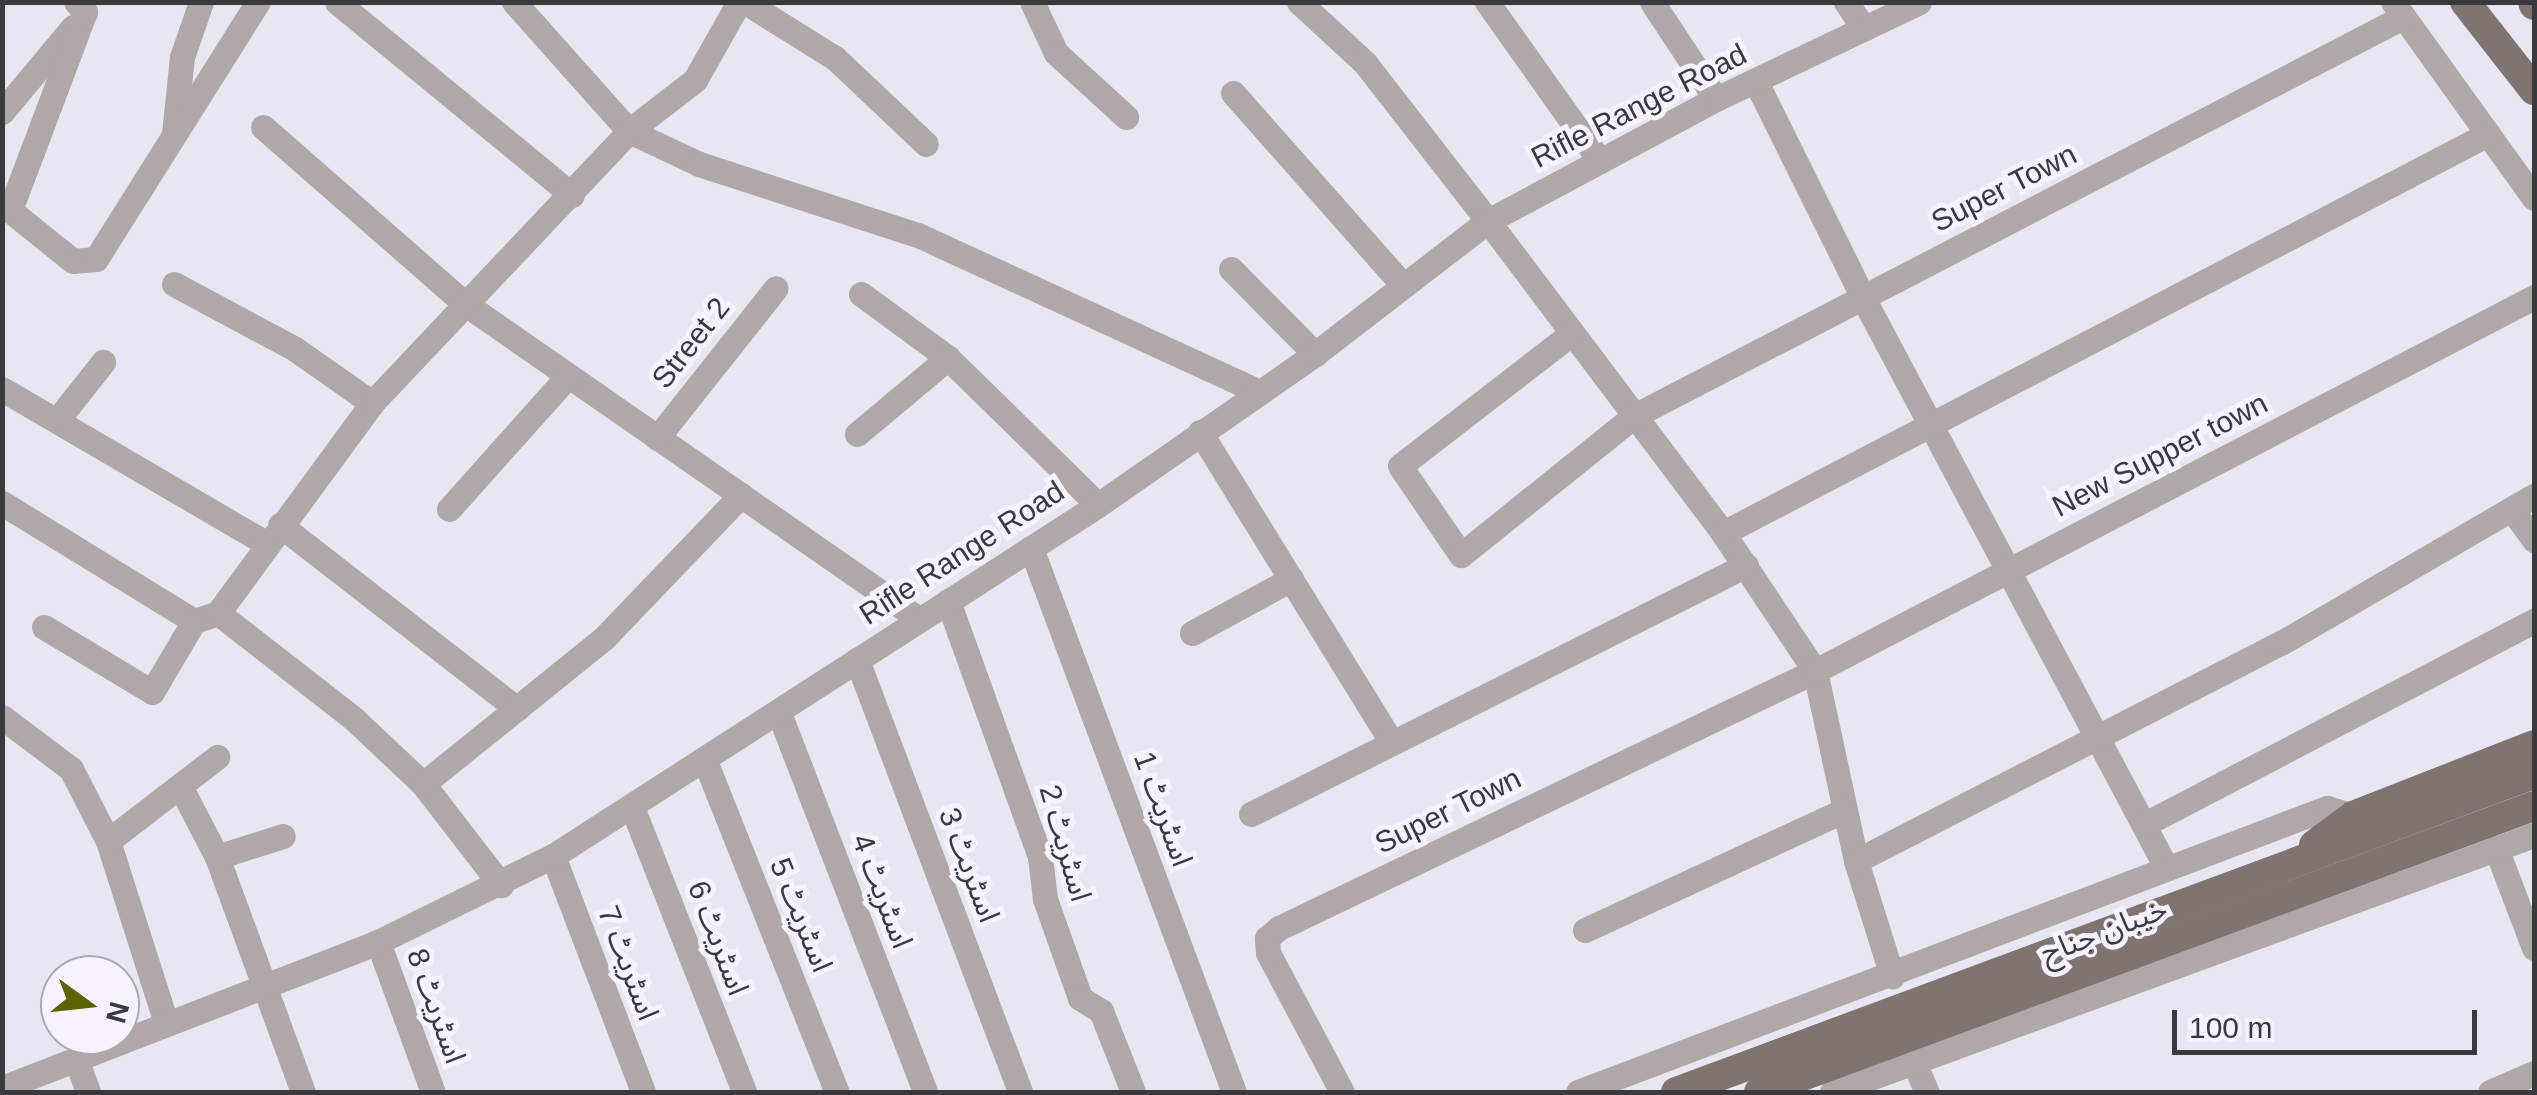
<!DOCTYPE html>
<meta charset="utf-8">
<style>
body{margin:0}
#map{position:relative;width:2537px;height:1095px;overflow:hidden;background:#e8e6f3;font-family:Helvetica,"Noto Sans Arabic",sans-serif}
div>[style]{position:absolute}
.minor>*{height:25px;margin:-12.5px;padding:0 12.5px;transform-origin:12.5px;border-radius:12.5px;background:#afa8a7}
.major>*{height:30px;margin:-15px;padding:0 15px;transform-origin:15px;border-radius:15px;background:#807471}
span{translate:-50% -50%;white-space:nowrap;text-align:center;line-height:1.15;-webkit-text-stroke:10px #f6f3fe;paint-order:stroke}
.street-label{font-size:30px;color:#3a393e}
.frame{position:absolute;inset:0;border:5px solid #3a393e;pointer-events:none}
.north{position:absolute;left:40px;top:955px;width:100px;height:100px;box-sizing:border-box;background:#f6f3fe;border:2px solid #aba9b1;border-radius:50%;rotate:105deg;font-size:28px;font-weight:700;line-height:40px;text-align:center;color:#3a393e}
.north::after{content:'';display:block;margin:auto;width:35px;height:45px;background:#5c6200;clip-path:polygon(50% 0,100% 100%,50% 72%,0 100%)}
.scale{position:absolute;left:2172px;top:1010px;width:305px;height:45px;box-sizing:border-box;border:5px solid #3a393e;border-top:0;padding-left:12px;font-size:30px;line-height:35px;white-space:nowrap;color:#3a393e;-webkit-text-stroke:8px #f6f3fe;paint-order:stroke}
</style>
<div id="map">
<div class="minor">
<i style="left:337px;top:2px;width:304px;rotate:39.4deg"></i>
<i style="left:514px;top:2px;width:173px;rotate:48.3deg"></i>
<i style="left:629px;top:131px;width:77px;rotate:25.2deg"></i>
<i style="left:699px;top:164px;width:230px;rotate:18deg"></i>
<i style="left:918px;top:235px;width:375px;rotate:24.7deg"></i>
<i style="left:745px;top:2px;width:106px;rotate:31.9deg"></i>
<i style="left:835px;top:58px;width:125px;rotate:43.4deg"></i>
<i style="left:1032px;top:2px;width:56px;rotate:64.8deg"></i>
<i style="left:1056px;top:53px;width:95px;rotate:42.4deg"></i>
<i style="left:1299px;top:2px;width:90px;rotate:42.7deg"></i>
<i style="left:1365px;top:63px;width:200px;rotate:52.1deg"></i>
<i style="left:1488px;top:221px;width:391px;rotate:53deg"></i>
<i style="left:1723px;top:533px;width:166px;rotate:56.3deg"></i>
<i style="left:1815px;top:671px;width:194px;rotate:77.8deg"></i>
<i style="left:1856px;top:861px;width:121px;rotate:72.6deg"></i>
<i style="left:1487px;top:2px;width:195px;rotate:54.6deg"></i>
<i style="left:1652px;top:2px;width:116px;rotate:56.6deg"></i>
<i style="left:1846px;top:2px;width:32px;rotate:56deg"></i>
<i style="left:2393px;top:2px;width:241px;rotate:54.3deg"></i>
<i style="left:1756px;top:82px;width:241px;rotate:63.6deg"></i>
<i style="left:1863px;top:298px;width:645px;rotate:61.96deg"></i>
<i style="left:1233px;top:93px;width:256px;rotate:48.5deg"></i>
<i style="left:2px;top:112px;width:111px;rotate:-50.1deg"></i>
<i style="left:263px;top:127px;width:267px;rotate:41.2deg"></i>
<i style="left:464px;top:303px;width:554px;rotate:34.78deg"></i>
<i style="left:174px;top:134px;width:77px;rotate:-84.1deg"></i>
<i style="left:182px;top:57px;width:58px;rotate:-70.9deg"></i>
<i style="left:2px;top:204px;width:91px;rotate:38.8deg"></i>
<i style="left:73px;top:261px;width:23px;rotate:-5deg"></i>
<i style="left:96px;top:259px;width:304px;rotate:-57.8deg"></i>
<i style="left:10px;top:210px;width:212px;rotate:-69.3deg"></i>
<i style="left:85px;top:12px;width:13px;rotate:-132deg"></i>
<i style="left:1231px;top:269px;width:120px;rotate:45.3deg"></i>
<i style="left:174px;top:284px;width:137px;rotate:28.2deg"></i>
<i style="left:295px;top:349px;width:94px;rotate:35deg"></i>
<i style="left:861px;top:294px;width:108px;rotate:36.3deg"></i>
<i style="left:948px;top:358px;width:210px;rotate:44.4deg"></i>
<i style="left:1572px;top:333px;width:217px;rotate:142.3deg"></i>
<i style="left:1400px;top:466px;width:108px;rotate:55.6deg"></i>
<i style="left:1461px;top:555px;width:222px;rotate:-38.8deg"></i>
<i style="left:1634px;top:416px;width:866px;rotate:-27.42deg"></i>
<i style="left:2px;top:389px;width:307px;rotate:30.3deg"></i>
<i style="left:58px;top:419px;width:73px;rotate:-51.7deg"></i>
<i style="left:1200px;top:432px;width:365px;rotate:58.3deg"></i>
<i style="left:857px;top:434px;width:119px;rotate:-39.9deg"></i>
<i style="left:657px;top:438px;width:191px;rotate:-51.6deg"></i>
<i style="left:2px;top:503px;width:225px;rotate:31.6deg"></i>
<i style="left:194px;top:621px;width:25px;rotate:-18deg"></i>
<i style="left:218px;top:613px;width:260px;rotate:-53.7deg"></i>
<i style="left:372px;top:403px;width:374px;rotate:-46.6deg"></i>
<i style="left:629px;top:131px;width:83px;rotate:-37.7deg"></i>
<i style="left:695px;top:80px;width:90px;rotate:-60.6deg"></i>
<i style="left:449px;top:509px;width:178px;rotate:-48.2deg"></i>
<i style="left:2513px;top:511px;width:36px;rotate:54deg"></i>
<i style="left:280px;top:525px;width:300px;rotate:37.8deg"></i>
<i style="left:1723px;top:533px;width:863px;rotate:-27.55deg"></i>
<i style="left:1031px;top:548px;width:581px;rotate:69.54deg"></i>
<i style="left:948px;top:601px;width:272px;rotate:70.2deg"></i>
<i style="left:1040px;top:857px;width:42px;rotate:83.2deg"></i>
<i style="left:1045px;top:899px;width:105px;rotate:70.5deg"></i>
<i style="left:1080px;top:998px;width:25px;rotate:32deg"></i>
<i style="left:1101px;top:1011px;width:87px;rotate:68.4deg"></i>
<i style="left:218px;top:613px;width:172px;rotate:37.9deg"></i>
<i style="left:354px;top:719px;width:95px;rotate:43.3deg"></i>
<i style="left:423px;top:784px;width:128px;rotate:52.3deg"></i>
<i style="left:44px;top:627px;width:126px;rotate:31deg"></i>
<i style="left:152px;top:692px;width:82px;rotate:-59.4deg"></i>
<i style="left:1192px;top:633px;width:113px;rotate:-28.6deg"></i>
<i style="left:857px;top:660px;width:462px;rotate:69.3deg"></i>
<i style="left:779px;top:713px;width:406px;rotate:68.9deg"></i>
<i style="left:2px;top:717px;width:86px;rotate:37deg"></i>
<i style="left:71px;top:769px;width:81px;rotate:62.8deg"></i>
<i style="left:108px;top:841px;width:191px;rotate:72.3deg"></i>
<i style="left:705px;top:761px;width:356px;rotate:68.3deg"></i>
<i style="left:423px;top:784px;width:233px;rotate:-38.9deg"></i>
<i style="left:604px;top:638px;width:198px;rotate:-46.2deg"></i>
<i style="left:180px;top:786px;width:80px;rotate:62.5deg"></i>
<i style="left:217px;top:857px;width:250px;rotate:69.9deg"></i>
<i style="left:632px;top:807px;width:306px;rotate:68.5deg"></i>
<i style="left:1251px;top:814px;width:554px;rotate:-26.7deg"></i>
<i style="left:2147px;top:823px;width:437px;rotate:-27.6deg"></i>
<i style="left:108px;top:841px;width:138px;rotate:-37.6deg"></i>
<i style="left:2496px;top:848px;width:107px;rotate:69.2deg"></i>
<i style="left:553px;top:856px;width:253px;rotate:69.1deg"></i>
<i style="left:217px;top:857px;width:69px;rotate:-17.7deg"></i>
<i style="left:1856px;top:861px;width:478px;rotate:-27.2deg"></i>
<i style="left:2281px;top:643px;width:293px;rotate:-30.2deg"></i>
<i style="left:1585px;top:930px;width:286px;rotate:-24.8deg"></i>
<i style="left:378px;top:942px;width:160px;rotate:69.9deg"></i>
<i style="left:76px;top:1059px;width:35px;rotate:70deg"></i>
<i style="left:1914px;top:1062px;width:33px;rotate:67deg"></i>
<i style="left:2px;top:1088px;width:403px;rotate:-21.2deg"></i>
<i style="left:378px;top:942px;width:195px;rotate:-26.2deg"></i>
<i style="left:553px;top:856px;width:648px;rotate:-32.78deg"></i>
<i style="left:1098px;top:505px;width:264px;rotate:-34.8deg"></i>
<i style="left:1315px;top:354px;width:218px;rotate:-37.6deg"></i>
<i style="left:1488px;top:221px;width:259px;rotate:-28.2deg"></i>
<i style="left:1716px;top:99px;width:225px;rotate:-25.5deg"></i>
<i style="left:1342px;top:1092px;width:157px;rotate:-118deg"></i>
<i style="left:1268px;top:953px;width:15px;rotate:-94deg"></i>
<i style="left:1267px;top:938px;width:16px;rotate:-40deg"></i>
<i style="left:1279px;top:928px;width:594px;rotate:-25.62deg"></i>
<i style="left:1815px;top:671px;width:810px;rotate:-27.48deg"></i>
<i style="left:1578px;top:1092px;width:801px;rotate:-20.77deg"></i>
<i style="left:2327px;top:808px;width:27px;rotate:17deg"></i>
<i style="left:1832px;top:1092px;width:748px;rotate:-20.11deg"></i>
<i style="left:2490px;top:1092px;width:48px;rotate:-23.4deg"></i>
</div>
<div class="major">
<i style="left:2465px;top:2px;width:112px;rotate:51.9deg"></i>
<i style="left:2533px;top:2px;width:3px;rotate:72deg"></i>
<i style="left:2314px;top:845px;width:49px;rotate:-36.6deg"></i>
<i style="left:2353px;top:816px;width:194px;rotate:-21.4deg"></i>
<i style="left:1676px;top:1092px;width:915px;rotate:-20.34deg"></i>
<i style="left:1759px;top:1092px;width:826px;rotate:-20.26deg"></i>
</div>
<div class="street-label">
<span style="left:1639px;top:106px;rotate:-27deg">Rifle Range Road</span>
<span style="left:2004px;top:188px;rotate:-27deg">Super Town</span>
<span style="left:691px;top:343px;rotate:-52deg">Street 2</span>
<span style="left:2160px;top:455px;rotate:-27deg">New Supper town</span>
<span style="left:962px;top:553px;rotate:-33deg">Rifle Range Road</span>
<span style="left:1163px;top:809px;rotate:70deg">اسٹریٹ 1</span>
<span style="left:1448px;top:811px;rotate:-26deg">Super Town</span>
<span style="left:1065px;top:843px;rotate:74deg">اسٹریٹ 2</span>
<span style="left:969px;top:865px;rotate:69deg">اسٹریٹ 3</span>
<span style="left:882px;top:891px;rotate:69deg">اسٹریٹ 4</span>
<span style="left:801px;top:915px;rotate:68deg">اسٹریٹ 5</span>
<span style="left:2104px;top:931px;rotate:-21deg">خیبان جناح</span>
<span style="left:718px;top:938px;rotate:69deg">اسٹریٹ 6</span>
<span style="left:628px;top:963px;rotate:69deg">اسٹریٹ 7</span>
<span style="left:436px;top:1006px;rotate:70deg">اسٹریٹ 8</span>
</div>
<div class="frame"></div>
<div class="north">N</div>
<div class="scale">100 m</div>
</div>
